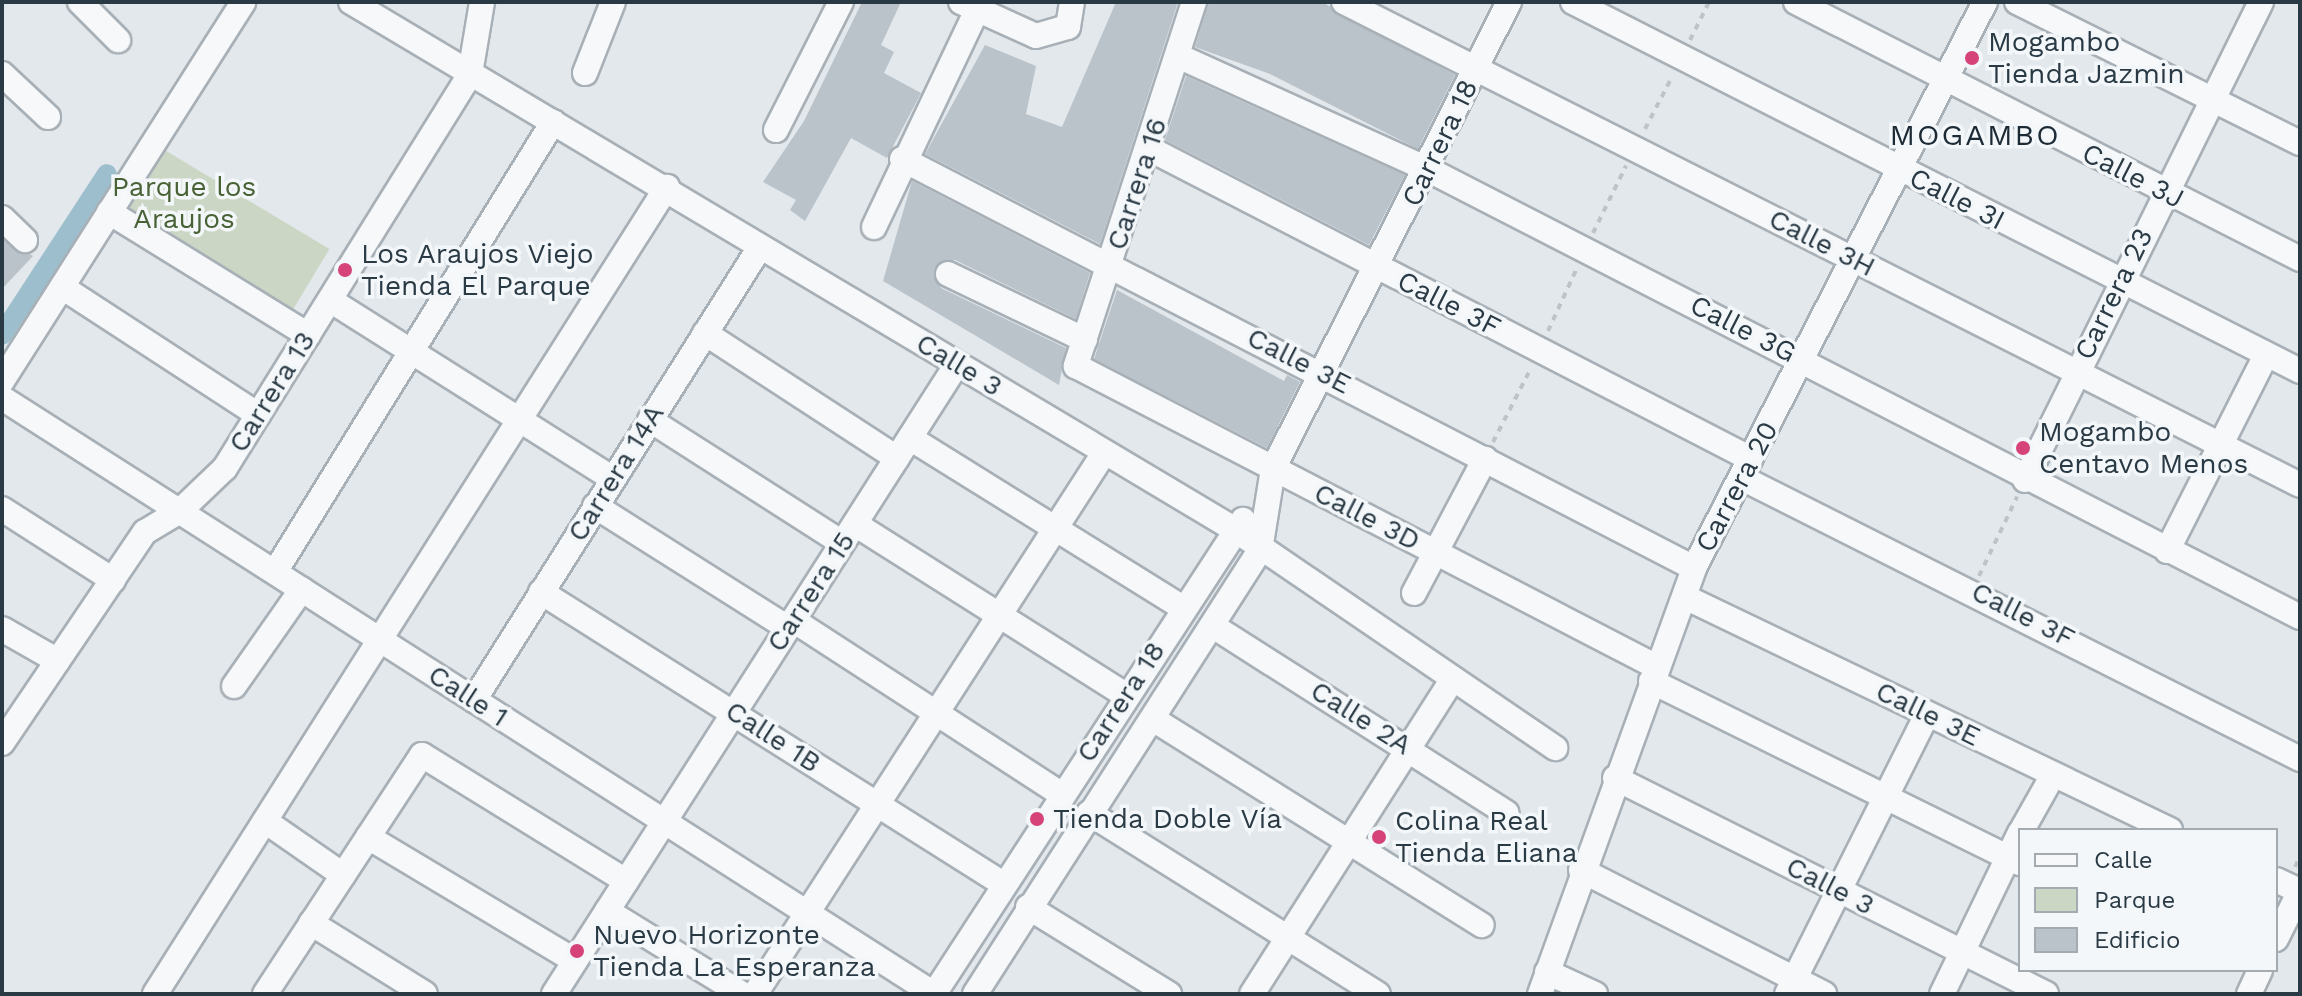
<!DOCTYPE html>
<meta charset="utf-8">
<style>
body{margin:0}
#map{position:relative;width:2302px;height:996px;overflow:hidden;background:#e3e8ec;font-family:"Work Sans",sans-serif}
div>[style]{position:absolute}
.green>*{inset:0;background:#ccd6c4;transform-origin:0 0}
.canal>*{height:20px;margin:-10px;padding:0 10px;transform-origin:10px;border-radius:10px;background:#9dbfcd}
.building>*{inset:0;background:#bac3ca}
.path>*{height:4px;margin-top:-2px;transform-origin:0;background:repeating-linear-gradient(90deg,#bdc3c7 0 6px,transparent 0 12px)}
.roads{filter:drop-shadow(2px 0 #a8b0b7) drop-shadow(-2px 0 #a8b0b7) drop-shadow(0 2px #a8b0b7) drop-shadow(0 -2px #a8b0b7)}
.minor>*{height:24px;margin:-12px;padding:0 12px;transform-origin:12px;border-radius:12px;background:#f6f8fa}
.dots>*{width:22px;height:22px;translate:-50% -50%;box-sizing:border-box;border:4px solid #f3f7f9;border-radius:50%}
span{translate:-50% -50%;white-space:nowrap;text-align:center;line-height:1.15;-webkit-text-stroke:7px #f3f7f9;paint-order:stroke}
.poi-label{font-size:28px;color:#2a3a45}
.left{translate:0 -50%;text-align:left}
.street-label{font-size:28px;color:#2a3a45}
.park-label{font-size:28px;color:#486236}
.neighbourhood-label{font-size:30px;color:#1c2a36;letter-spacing:2px}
.frame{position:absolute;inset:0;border:4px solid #2a3a45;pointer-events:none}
.legend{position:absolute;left:2018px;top:828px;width:260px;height:144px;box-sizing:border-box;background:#f3f7f9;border:2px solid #a3abb1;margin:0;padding:10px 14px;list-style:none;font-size:24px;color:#2a3a45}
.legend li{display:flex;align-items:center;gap:16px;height:40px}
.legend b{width:40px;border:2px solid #a3abb1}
</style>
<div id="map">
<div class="green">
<i style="left:158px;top:146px;width:200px;height:71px;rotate:31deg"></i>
</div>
<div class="canal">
<i style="left:2px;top:335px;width:192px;rotate:-56.9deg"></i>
</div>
<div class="building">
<i style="clip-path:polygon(862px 2px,901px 2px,881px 45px,894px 52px,884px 73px,921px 93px,887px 158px,851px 138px,805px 221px,790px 210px,796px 200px,763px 182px,804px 121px)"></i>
<i style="clip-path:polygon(1116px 2px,1178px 2px,1100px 244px,925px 154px,985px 45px,1036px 66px,1026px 114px,1062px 127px)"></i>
<i style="clip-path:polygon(1209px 2px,1322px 2px,1455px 75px,1418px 149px,1270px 74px,1195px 47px)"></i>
<i style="clip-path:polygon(1186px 76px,1405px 175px,1369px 245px,1165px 140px)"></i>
<i style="clip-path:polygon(912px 181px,1090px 273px,1076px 319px,955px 260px,934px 268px,941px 288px,1066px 348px,1059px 385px,883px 281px)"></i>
<i style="clip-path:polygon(2px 239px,33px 256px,2px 289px)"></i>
<i style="clip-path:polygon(1117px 290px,1284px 381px,1287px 375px,1300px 382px,1267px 448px,1094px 359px)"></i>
</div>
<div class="path">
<i style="left:1690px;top:40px;width:42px;rotate:-63.4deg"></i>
<i style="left:1645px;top:129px;width:59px;rotate:-62.6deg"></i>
<i style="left:1593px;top:233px;width:75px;rotate:-63.8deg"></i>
<i style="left:1548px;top:331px;width:67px;rotate:-65.3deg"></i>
<i style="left:1493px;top:442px;width:83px;rotate:-62.8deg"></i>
<i style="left:1979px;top:576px;width:88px;rotate:-64.3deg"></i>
<i style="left:2295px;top:867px;width:12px;rotate:-66deg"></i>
</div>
<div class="roads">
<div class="minor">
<i style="left:80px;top:2px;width:54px;rotate:45deg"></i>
<i style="left:351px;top:2px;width:1028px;rotate:30.83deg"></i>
<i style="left:1234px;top:529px;width:389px;rotate:34.3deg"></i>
<i style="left:961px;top:2px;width:82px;rotate:24.4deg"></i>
<i style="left:1036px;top:36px;width:33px;rotate:-16deg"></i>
<i style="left:1068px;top:27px;width:25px;rotate:-81deg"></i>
<i style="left:1194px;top:2px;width:383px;rotate:108deg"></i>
<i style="left:1076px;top:366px;width:654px;rotate:27.39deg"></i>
<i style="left:1344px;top:2px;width:1071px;rotate:26.8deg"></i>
<i style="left:1573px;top:2px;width:815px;rotate:26.91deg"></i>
<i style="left:1796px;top:2px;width:566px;rotate:27.02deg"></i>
<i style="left:2017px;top:2px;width:316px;rotate:26.5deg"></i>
<i style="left:1178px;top:56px;width:276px;rotate:24.4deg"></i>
<i style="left:1429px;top:170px;width:979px;rotate:27.17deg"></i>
<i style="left:585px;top:73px;width:76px;rotate:-68.5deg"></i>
<i style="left:2px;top:74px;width:63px;rotate:43.1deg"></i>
<i style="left:776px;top:130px;width:144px;rotate:-63.1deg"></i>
<i style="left:1148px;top:148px;width:678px;rotate:27.28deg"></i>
<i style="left:902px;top:159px;width:891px;rotate:27.31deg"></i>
<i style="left:109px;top:212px;width:234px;rotate:31.7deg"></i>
<i style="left:2px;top:218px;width:32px;rotate:44deg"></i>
<i style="left:874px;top:227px;width:240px;rotate:-64.6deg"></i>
<i style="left:948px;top:274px;width:152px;rotate:25.7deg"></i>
<i style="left:62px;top:287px;width:234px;rotate:33.1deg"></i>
<i style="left:330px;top:300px;width:335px;rotate:32.3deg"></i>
<i style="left:705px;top:333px;width:229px;rotate:33.1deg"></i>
<i style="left:2px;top:381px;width:449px;rotate:-57.5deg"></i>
<i style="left:2px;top:398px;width:1106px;rotate:32.6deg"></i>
<i style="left:650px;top:420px;width:228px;rotate:32.6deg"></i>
<i style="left:910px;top:438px;width:320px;rotate:31.9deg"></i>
<i style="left:1742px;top:478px;width:625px;rotate:26.73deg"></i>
<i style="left:2025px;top:480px;width:533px;rotate:-63.72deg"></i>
<i style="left:595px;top:506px;width:228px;rotate:32.3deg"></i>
<i style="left:2px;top:509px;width:132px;rotate:32.6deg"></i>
<i style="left:855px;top:524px;width:320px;rotate:32.3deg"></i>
<i style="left:2167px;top:551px;width:220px;rotate:-63.2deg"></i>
<i style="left:275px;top:572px;width:529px;rotate:-58.29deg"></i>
<i style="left:541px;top:592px;width:547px;rotate:32.29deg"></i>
<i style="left:1414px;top:593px;width:152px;rotate:-62.1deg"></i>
<i style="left:1687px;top:598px;width:536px;rotate:25.66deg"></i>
<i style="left:793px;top:620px;width:320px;rotate:33deg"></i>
<i style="left:1213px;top:626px;width:348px;rotate:32.5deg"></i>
<i style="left:2px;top:629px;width:64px;rotate:29.7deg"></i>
<i style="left:1651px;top:681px;width:411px;rotate:26.3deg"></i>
<i style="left:234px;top:686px;width:118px;rotate:-55deg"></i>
<i style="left:474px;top:700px;width:536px;rotate:-57.73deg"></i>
<i style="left:1153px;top:719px;width:388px;rotate:32.1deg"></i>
<i style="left:2px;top:743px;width:255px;rotate:-55.9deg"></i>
<i style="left:145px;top:532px;width:41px;rotate:-31deg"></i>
<i style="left:180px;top:511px;width:62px;rotate:-43.7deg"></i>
<i style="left:225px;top:468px;width:464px;rotate:-58.1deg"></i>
<i style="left:470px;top:74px;width:73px;rotate:-80.5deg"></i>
<i style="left:1615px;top:778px;width:482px;rotate:26.6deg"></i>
<i style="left:1089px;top:813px;width:341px;rotate:32.1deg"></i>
<i style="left:265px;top:821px;width:95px;rotate:34.7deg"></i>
<i style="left:2022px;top:830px;width:63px;rotate:-60.6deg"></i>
<i style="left:368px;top:837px;width:241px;rotate:30.9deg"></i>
<i style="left:1581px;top:870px;width:273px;rotate:27deg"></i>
<i style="left:2276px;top:880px;width:26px;rotate:25deg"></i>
<i style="left:1028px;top:907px;width:166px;rotate:31.7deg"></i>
<i style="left:607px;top:911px;width:158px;rotate:31.6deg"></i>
<i style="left:311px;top:923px;width:134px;rotate:31.9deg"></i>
<i style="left:2276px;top:939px;width:54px;rotate:-63.4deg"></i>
<i style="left:1547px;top:972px;width:53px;rotate:24.6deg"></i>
<i style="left:155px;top:994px;width:956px;rotate:-57.61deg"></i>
<i style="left:265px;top:994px;width:286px;rotate:-56.7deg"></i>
<i style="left:422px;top:755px;width:240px;rotate:31.7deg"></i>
<i style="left:554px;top:994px;width:748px;rotate:-57.39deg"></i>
<i style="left:755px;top:994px;width:644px;rotate:-57.17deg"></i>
<i style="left:934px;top:994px;width:566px;rotate:-56.9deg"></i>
<i style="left:975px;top:994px;width:528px;rotate:-57.3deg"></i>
<i style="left:1260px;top:550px;width:82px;rotate:-80.9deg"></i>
<i style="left:1273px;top:469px;width:523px;rotate:-63.19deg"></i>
<i style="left:1252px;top:994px;width:372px;rotate:-57.5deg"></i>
<i style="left:1540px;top:994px;width:453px;rotate:-70.1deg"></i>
<i style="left:1694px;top:568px;width:636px;rotate:-62.79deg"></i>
<i style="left:1787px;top:994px;width:313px;rotate:-63.4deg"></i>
<i style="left:1942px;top:994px;width:179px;rotate:-64.2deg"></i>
<i style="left:2249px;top:994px;width:26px;rotate:-65deg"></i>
</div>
</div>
<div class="dots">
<i style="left:1972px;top:58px;background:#d64379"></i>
<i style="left:345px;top:270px;background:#d64379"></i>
<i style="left:2023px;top:448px;background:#d64379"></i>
<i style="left:1037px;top:819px;background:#d64379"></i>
<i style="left:1379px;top:837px;background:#d64379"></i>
<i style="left:577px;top:951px;background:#d64379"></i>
</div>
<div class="poi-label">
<span class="left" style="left:1988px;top:58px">Mogambo<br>Tienda Jazmin</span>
<span class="left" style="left:361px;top:270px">Los Araujos Viejo<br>Tienda El Parque</span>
<span class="left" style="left:2039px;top:448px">Mogambo<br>Centavo Menos</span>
<span class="left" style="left:1053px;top:819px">Tienda Doble Vía</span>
<span class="left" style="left:1395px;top:837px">Colina Real<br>Tienda Eliana</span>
<span class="left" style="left:593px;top:951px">Nuevo Horizonte<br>Tienda La Esperanza</span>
</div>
<div class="street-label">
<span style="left:1440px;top:143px;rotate:-64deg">Carrera 18</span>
<span style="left:2133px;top:176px;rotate:27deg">Calle 3J</span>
<span style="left:1137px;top:184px;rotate:-72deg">Carrera 16</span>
<span style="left:1957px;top:199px;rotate:27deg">Calle 3I</span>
<span style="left:1822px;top:243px;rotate:27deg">Calle 3H</span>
<span style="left:2114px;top:294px;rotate:-64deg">Carrera 23</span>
<span style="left:1449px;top:304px;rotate:27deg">Calle 3F</span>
<span style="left:1743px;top:329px;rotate:27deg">Calle 3G</span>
<span style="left:1299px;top:361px;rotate:27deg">Calle 3E</span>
<span style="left:959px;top:365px;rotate:31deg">Calle 3</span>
<span style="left:272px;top:392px;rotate:-58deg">Carrera 13</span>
<span style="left:616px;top:473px;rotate:-58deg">Carrera 14A</span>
<span style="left:1737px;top:487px;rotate:-62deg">Carrera 20</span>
<span style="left:1367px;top:517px;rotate:27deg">Calle 3D</span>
<span style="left:811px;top:592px;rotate:-57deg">Carrera 15</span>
<span style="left:2023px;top:615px;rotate:27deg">Calle 3F</span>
<span style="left:468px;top:696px;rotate:33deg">Calle 1</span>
<span style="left:1121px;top:702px;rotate:-57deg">Carrera 18</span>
<span style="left:1928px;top:714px;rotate:26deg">Calle 3E</span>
<span style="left:1361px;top:718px;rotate:32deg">Calle 2A</span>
<span style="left:773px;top:737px;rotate:33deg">Calle 1B</span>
<span style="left:1830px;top:886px;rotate:27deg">Calle 3</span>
</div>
<div class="park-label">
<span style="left:184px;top:203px">Parque los<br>Araujos</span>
</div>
<div class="neighbourhood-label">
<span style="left:1975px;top:135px">MOGAMBO</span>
</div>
<div class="frame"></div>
<ul class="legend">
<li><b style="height:10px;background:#f6f8fa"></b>Calle</li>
<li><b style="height:22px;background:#ccd6c4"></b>Parque</li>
<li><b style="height:22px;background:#bac3ca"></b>Edificio</li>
</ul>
</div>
